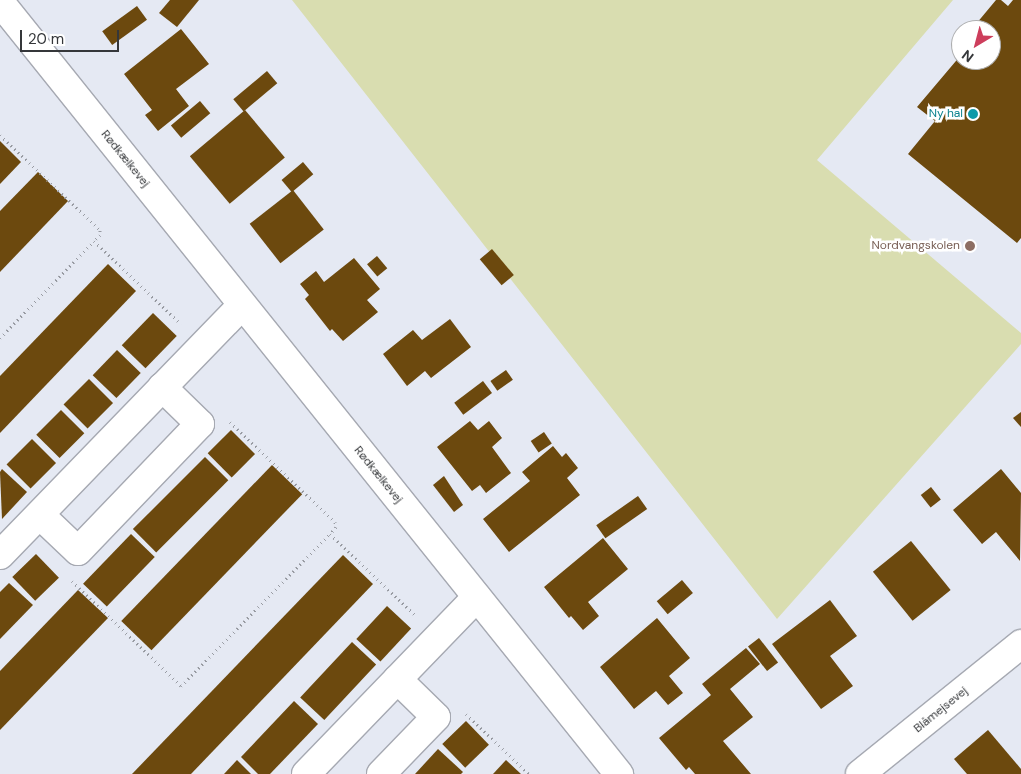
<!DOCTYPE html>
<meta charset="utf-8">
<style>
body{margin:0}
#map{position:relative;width:1021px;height:774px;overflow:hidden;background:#e5e9f3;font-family:"DM Sans",sans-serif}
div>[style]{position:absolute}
.green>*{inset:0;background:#d9ddb0}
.building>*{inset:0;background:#6c490e;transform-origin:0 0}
.path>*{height:3px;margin-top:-1.5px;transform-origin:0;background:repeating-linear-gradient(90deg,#979aa1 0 1px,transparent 0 5px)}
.roads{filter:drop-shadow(1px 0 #a6a9b2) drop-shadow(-1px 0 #a6a9b2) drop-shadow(0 1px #a6a9b2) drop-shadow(0 -1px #a6a9b2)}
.minor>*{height:28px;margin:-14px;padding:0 14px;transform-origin:14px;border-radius:14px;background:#fff}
.dots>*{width:14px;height:14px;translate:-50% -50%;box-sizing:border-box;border:2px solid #fff;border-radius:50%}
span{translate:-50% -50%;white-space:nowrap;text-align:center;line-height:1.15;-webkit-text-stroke:5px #fff;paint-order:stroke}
.culture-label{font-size:12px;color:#0d838f}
.right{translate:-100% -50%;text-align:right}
.street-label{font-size:12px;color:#35373a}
.education-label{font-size:12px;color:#785e54}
.north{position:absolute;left:951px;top:20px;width:50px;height:50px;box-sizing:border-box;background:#fff;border:1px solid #aeafb0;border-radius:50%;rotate:217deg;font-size:14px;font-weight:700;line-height:20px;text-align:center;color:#35373a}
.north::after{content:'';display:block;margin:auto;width:18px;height:22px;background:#cd3e5c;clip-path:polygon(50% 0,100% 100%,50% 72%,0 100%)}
.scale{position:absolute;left:20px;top:30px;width:99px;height:22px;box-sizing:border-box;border:2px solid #35373a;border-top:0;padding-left:6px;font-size:15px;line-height:18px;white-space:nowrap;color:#35373a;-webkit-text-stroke:4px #fff;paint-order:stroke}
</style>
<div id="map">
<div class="green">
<i style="clip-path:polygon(292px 0,953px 0,817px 160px,1021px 333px,1021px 344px,777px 619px)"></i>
</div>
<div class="building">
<i style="clip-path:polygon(170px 0,199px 0,177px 27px,159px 13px)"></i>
<i style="clip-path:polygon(996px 0,1001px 0,1008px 6px,1013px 0,1021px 0,1021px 238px,1017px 243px,908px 154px,935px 121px,917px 107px,961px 55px,961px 60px,991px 60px,991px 30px,971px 30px)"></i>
<i style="left:137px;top:6px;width:17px;height:43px;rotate:54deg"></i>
<i style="clip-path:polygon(181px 29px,209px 64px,176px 89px,189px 106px,158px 131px,145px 115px,152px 110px,124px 74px)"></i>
<i style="left:267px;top:71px;width:16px;height:44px;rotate:50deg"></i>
<i style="left:200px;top:101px;width:16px;height:38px;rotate:50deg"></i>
<i style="left:245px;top:110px;width:62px;height:72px;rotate:50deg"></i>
<i style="clip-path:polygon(0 141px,21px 162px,0 184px)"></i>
<i style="left:303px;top:162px;width:16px;height:28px;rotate:50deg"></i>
<i style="clip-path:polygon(38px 172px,68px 201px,0 272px,0 211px)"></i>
<i style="left:293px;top:190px;width:50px;height:55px;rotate:52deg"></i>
<i style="left:492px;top:249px;width:34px;height:16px;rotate:50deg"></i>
<i style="left:377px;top:256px;width:16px;height:13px;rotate:50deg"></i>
<i style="clip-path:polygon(354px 258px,380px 289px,367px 300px,378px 312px,343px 341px,332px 329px,330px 331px,305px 299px,309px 295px,300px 284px,316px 271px,324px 282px)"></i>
<i style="clip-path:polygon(108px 264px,136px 291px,0 433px,0 376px)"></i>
<i style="left:153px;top:313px;width:33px;height:45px;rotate:44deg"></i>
<i style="clip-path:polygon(450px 319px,471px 347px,431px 378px,425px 371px,407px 386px,383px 354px,413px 330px,422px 340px)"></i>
<i style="left:117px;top:350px;width:33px;height:35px;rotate:44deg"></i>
<i style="left:506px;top:370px;width:12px;height:19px;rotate:55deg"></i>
<i style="left:89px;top:379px;width:34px;height:36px;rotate:45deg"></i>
<i style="left:483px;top:381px;width:15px;height:36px;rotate:53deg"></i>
<i style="left:61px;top:410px;width:33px;height:35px;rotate:45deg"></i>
<i style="clip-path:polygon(1021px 412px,1021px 427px,1013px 418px)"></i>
<i style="clip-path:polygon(470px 421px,478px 430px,489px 421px,502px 438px,492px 447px,511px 473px,486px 493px,480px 485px,472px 491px,437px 447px)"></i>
<i style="left:231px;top:430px;width:34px;height:33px;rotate:45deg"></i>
<i style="left:544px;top:432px;width:14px;height:16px;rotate:56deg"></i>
<i style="left:32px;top:439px;width:34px;height:36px;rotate:45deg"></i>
<i style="clip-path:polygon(553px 446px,562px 457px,566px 453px,578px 468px,567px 478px,580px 495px,509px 552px,483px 519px,530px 481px,522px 472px)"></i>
<i style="left:205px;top:457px;width:33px;height:102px;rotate:45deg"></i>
<i style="left:272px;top:465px;width:42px;height:217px;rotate:44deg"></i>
<i style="clip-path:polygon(2px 469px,27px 492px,2px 519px,0 472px)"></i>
<i style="clip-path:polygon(1001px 469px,1021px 493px,1020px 561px,996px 532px,982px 544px,953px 510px)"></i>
<i style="clip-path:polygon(444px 476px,463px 505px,454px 512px,433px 485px)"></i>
<i style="left:931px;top:487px;width:16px;height:13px;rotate:52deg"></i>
<i style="left:638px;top:496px;width:16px;height:51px;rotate:55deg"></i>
<i style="left:131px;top:534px;width:33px;height:69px;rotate:44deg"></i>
<i style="clip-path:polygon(603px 538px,628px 569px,588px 602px,599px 616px,583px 630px,571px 616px,569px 618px,544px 587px)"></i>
<i style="left:911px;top:541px;width:63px;height:49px;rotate:51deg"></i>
<i style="left:36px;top:554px;width:33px;height:33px;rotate:46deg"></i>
<i style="clip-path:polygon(343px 555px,373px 584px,191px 774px,132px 774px)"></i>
<i style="left:682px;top:580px;width:17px;height:33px;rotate:50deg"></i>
<i style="clip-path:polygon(9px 583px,33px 605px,0 639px,0 592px)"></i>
<i style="clip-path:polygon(78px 590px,108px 618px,0 730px,0 671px)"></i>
<i style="clip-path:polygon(830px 600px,857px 636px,830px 656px,853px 686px,821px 709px,772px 644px)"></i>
<i style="left:387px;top:606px;width:33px;height:45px;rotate:43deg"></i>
<i style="clip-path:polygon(657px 618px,690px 658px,669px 676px,683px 693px,668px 705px,656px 691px,634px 709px,600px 667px)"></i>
<i style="left:759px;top:638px;width:31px;height:14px;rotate:52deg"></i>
<i style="left:352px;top:642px;width:33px;height:76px;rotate:43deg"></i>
<i style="clip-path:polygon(746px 648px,760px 664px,730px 689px,753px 717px,723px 741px,751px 774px,695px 774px,689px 767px,686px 770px,659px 738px,711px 695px,702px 684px)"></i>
<i style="clip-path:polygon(294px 701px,318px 724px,270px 774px,258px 774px,241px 757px)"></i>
<i style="left:466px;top:721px;width:33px;height:33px;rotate:46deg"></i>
<i style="clip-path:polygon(988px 730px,1021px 769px,1021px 774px,967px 774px,954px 759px)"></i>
<i style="clip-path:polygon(438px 749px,463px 772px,461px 774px,415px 774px)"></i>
<i style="clip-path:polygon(237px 760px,251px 774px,224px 774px)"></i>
<i style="clip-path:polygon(506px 760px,521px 774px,493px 774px)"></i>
</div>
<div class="path">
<i style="left:0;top:135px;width:138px;rotate:43.5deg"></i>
<i style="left:100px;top:230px;width:5px;rotate:90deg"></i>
<i style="left:100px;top:235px;width:8px;rotate:135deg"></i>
<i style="left:0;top:338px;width:135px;rotate:-45.9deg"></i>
<i style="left:94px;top:241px;width:120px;rotate:43.7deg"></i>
<i style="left:230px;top:422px;width:145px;rotate:43.6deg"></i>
<i style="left:335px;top:522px;width:5px;rotate:79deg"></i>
<i style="left:336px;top:527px;width:9px;rotate:131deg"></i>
<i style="left:72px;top:581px;width:151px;rotate:43.9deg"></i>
<i style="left:181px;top:686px;width:213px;rotate:-45.6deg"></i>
<i style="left:330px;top:534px;width:119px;rotate:43.6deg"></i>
<i style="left:466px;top:714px;width:87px;rotate:43.6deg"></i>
</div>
<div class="roads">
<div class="minor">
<i style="left:0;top:2px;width:990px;rotate:51.28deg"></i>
<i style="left:40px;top:515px;width:52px;rotate:43.5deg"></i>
<i style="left:78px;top:551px;width:176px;rotate:-46.2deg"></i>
<i style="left:200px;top:424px;width:53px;rotate:-135.8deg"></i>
<i style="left:0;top:555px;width:348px;rotate:-45.9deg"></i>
<i style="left:306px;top:774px;width:246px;rotate:-46deg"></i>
<i style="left:381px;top:774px;width:79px;rotate:-46deg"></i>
<i style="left:436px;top:717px;width:54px;rotate:-135.7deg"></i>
<i style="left:860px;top:774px;width:207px;rotate:-38.9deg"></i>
</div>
</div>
<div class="dots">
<i style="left:973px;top:114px;background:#0f9aa8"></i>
<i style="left:970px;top:246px;background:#8d6e63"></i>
</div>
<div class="culture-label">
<span class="right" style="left:963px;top:114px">Ny hal</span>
</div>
<div class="street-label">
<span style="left:125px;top:159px;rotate:51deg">Rødkælkevej</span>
<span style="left:378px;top:475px;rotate:51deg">Rødkælkevej</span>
<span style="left:941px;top:710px;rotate:-39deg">Blåmejsevej</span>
</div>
<div class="education-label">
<span class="right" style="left:960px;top:246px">Nordvangskolen</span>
</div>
<div class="north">N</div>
<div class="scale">20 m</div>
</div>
